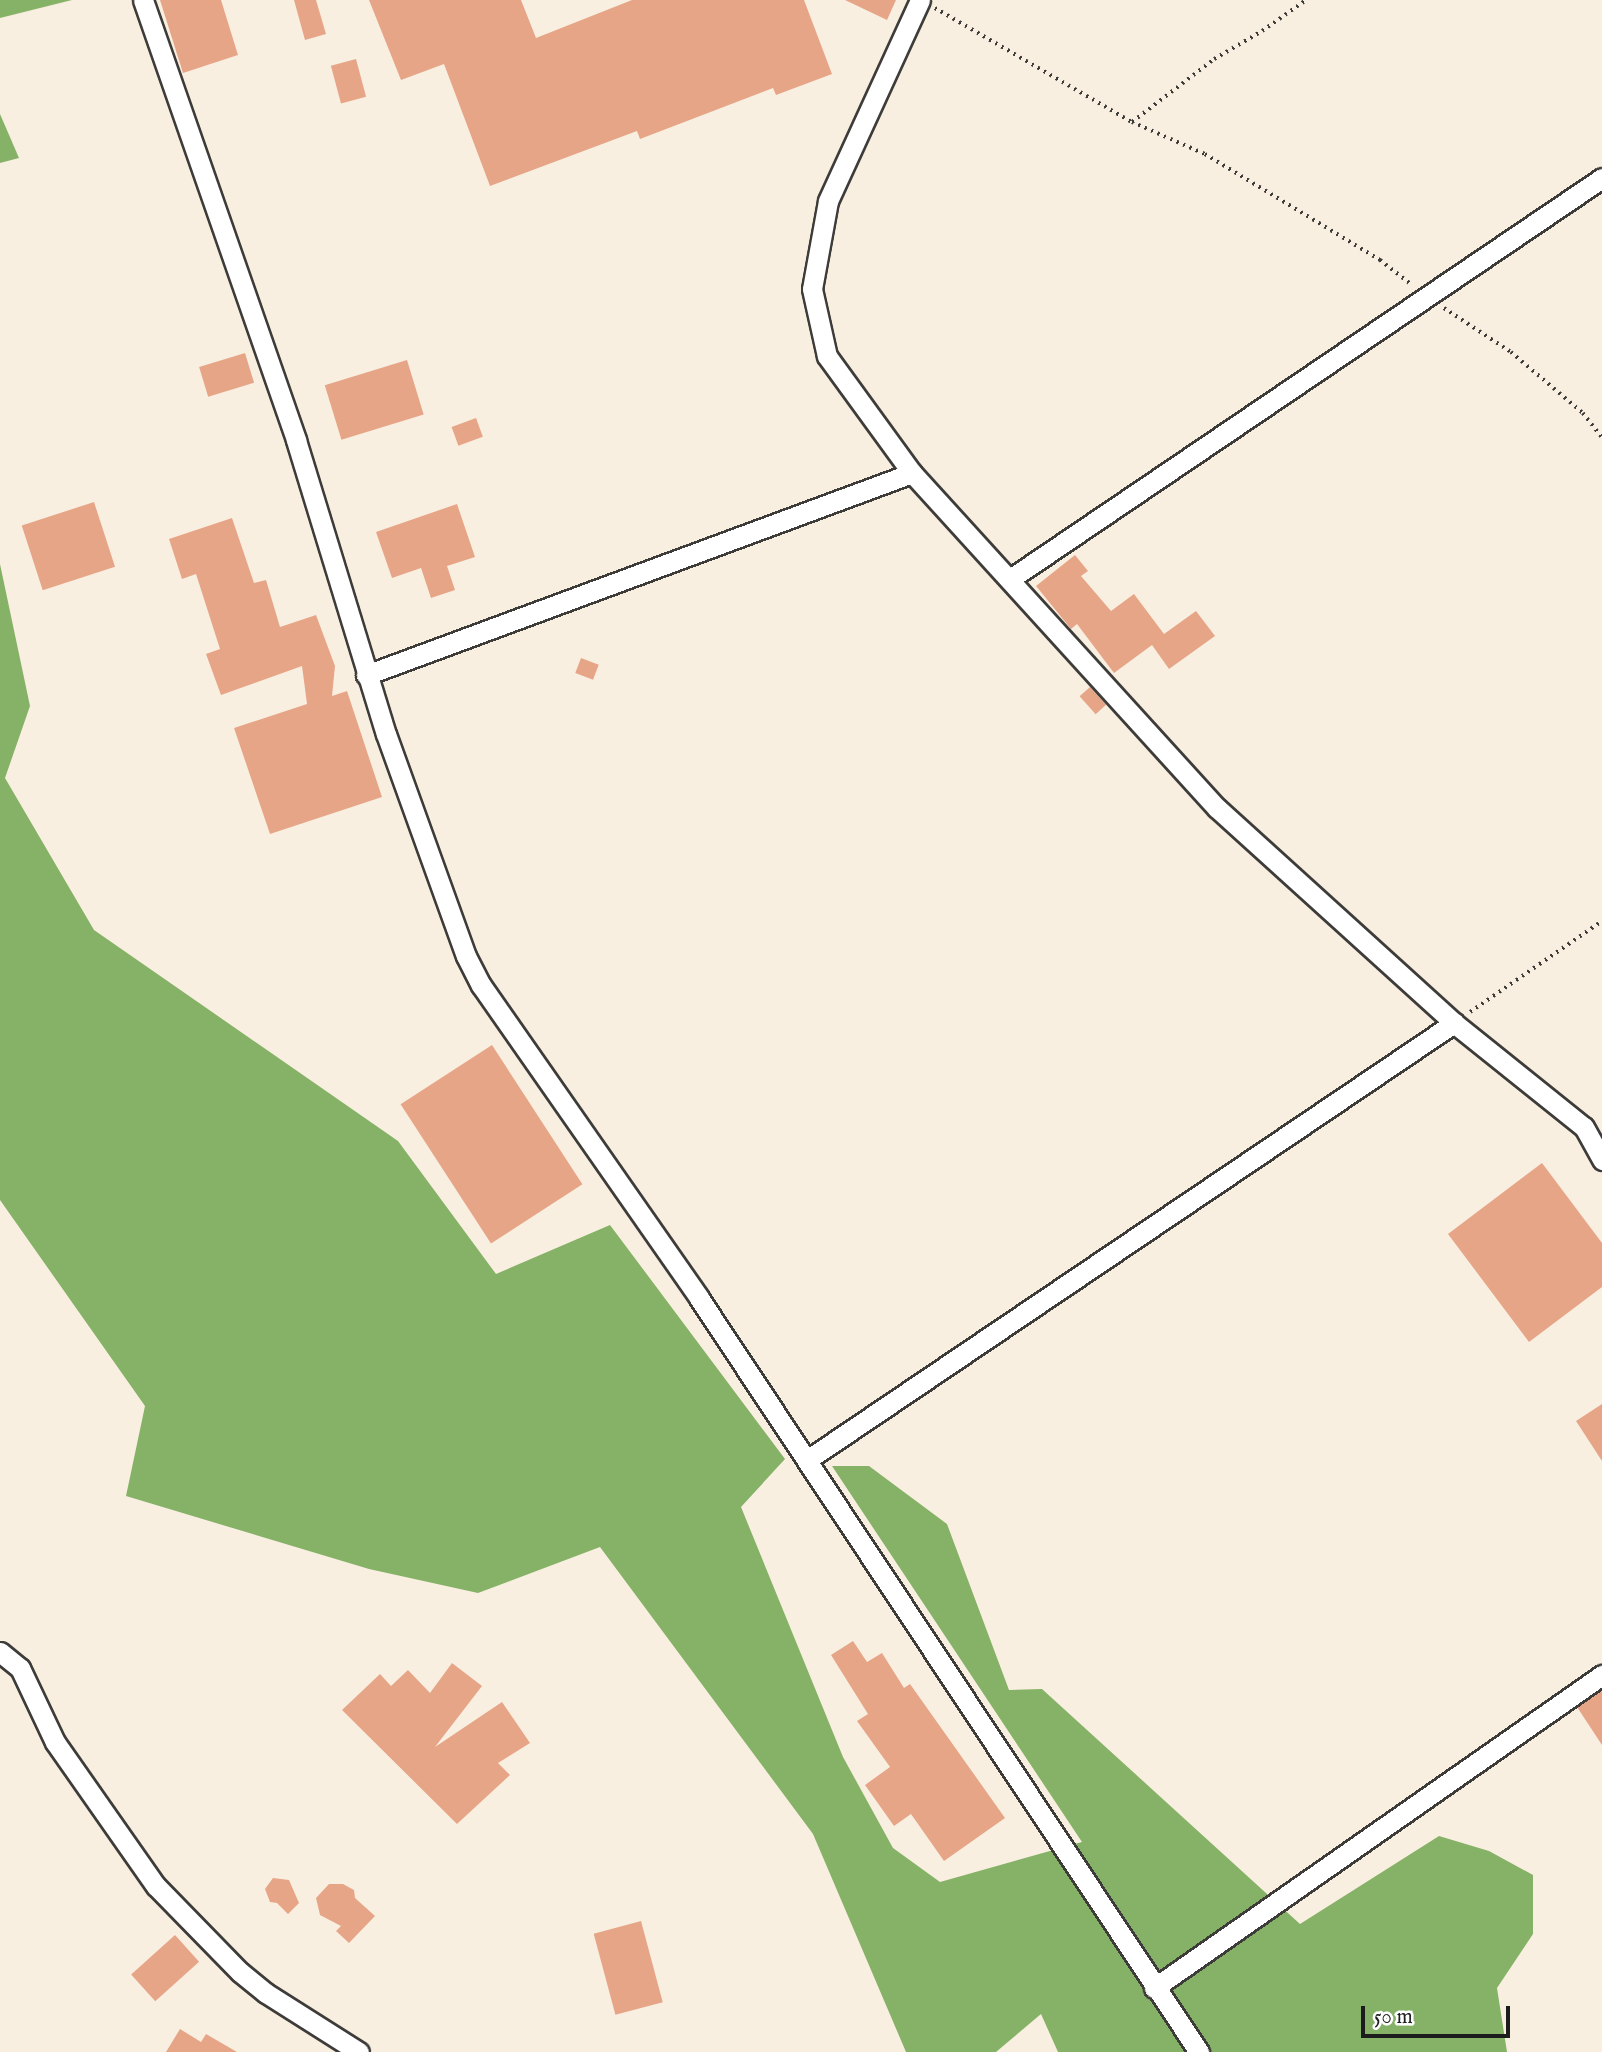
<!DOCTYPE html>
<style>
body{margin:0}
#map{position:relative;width:1602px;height:2052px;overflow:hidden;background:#f9efe0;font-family:"IM FELL English",serif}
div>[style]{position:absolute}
.forest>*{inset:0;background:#86b268}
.building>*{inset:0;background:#e7a588;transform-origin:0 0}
.path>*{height:3.5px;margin-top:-1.75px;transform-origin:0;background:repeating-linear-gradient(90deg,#3d3c39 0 2px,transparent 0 7px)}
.roads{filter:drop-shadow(2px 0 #3d3c39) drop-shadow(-2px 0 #3d3c39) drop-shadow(0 2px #3d3c39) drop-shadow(0 -2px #3d3c39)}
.minor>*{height:19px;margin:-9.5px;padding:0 9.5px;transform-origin:9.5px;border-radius:9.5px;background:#fff}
span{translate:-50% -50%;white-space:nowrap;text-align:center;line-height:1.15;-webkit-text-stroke:7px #fff;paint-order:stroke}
.scale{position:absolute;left:1361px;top:2006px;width:149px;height:32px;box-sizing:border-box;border:4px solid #1c1c1c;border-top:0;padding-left:9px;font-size:21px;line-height:24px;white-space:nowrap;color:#1c1c1c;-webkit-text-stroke:5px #fff;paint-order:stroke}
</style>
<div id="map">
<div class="forest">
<i style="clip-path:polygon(0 0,72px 0,0 18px)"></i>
<i style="clip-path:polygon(0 114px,19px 158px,0 163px)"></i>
<i style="clip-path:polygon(0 564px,30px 706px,5px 778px,94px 930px,398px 1141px,496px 1274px,610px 1225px,785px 1459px,741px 1507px,843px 1757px,893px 1848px,940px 1882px,1082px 1842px,832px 1466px,869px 1466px,947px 1524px,1009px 1690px,1042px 1689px,1300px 1924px,1439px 1836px,1489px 1851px,1533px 1875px,1533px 1934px,1497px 1988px,1507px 2052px,1058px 2052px,1041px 2014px,996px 2052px,906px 2052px,813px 1834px,600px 1547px,478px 1593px,369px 1569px,126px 1496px,145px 1406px,0 1200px)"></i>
</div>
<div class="building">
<i style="clip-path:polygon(160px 0,221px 0,238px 55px,183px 73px)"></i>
<i style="clip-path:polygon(294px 0,316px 0,326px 34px,305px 40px)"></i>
<i style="clip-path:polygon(369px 0,521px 0,536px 38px,632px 0,804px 0,832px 74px,776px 95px,773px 88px,640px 139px,637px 131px,490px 186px,444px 64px,401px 80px)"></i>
<i style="clip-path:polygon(845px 0,896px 0,887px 20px)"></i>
<i style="left:356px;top:59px;width:39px;height:26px;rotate:75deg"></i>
<i style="left:245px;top:353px;width:31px;height:48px;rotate:73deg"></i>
<i style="left:407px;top:360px;width:57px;height:86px;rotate:73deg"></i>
<i style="left:476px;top:418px;width:20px;height:26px;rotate:70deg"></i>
<i style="left:94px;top:502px;width:68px;height:76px;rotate:72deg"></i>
<i style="clip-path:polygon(457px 504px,475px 557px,447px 566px,455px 590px,431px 598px,421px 568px,392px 578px,376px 532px)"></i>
<i style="clip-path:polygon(232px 518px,254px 583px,266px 580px,280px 627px,316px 615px,335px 666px,332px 696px,347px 691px,382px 797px,270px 834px,234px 728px,307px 704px,302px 666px,221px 695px,206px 654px,220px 649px,196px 574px,182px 579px,169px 539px)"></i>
<i style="clip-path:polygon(1075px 555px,1088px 571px,1081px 576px,1111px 611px,1134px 594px,1164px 634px,1196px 611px,1215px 636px,1169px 669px,1152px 645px,1114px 673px,1077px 624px,1071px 629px,1036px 586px)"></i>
<i style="left:581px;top:658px;width:19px;height:16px;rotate:21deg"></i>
<i style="left:1090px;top:687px;width:24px;height:14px;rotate:48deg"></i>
<i style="left:492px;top:1045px;width:166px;height:109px;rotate:57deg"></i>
<i style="clip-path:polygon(1542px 1163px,1602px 1243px,1602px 1287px,1529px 1342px,1448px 1234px)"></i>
<i style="clip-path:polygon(1602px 1404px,1602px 1461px,1576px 1421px)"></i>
<i style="clip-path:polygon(853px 1641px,867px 1662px,882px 1653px,904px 1688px,910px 1684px,1005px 1818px,944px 1861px,911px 1814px,894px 1826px,865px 1785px,890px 1767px,857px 1721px,868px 1714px,831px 1655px)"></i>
<i style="clip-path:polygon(452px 1663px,482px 1686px,435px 1747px,502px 1702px,530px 1743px,498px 1763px,510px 1775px,457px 1824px,342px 1710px,380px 1674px,391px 1686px,408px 1670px,430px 1693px)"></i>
<i style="clip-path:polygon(1602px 1691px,1602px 1745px,1577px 1707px)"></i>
<i style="clip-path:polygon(273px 1878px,289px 1880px,299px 1903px,288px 1914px,277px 1903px,270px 1902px,265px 1889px)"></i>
<i style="clip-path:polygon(329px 1884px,343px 1884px,354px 1890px,355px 1898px,375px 1916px,349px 1943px,336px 1931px,341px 1926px,320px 1915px,316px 1898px)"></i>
<i style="left:641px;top:1921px;width:84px;height:49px;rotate:75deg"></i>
<i style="left:175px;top:1935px;width:36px;height:59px;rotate:48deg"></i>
<i style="clip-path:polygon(180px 2029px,201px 2042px,206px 2034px,237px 2052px,166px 2052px)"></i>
</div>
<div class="path">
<i style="left:935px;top:8px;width:228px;rotate:30.1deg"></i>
<i style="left:1132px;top:122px;width:80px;rotate:23.7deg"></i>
<i style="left:1205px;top:154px;width:205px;rotate:31.2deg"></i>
<i style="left:1380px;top:260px;width:41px;rotate:38deg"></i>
<i style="left:1132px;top:122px;width:103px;rotate:-37.5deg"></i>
<i style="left:1214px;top:59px;width:56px;rotate:-30.3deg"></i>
<i style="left:1262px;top:31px;width:54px;rotate:-35.2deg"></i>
<i style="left:1444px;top:308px;width:80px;rotate:33.3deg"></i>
<i style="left:1511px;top:352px;width:94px;rotate:40.3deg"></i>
<i style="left:1583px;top:413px;width:31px;rotate:52deg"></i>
<i style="left:1470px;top:1012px;width:160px;rotate:-34.6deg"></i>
</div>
<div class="roads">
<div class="minor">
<i style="left:143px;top:0;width:466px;rotate:70.8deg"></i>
<i style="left:296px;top:440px;width:307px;rotate:73deg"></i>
<i style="left:386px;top:734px;width:236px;rotate:70.2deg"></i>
<i style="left:466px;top:956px;width:33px;rotate:63deg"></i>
<i style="left:481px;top:985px;width:381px;rotate:55.1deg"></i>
<i style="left:699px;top:1298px;width:905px;rotate:56.45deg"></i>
<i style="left:920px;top:0;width:221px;rotate:114.6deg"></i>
<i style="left:828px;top:201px;width:89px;rotate:100.3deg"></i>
<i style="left:812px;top:289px;width:69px;rotate:77.4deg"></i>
<i style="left:827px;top:356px;width:145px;rotate:54deg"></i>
<i style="left:912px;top:473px;width:453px;rotate:47.7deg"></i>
<i style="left:1217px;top:808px;width:320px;rotate:42.2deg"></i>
<i style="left:1454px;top:1023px;width:166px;rotate:38.7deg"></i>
<i style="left:1584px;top:1127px;width:38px;rotate:61deg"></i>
<i style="left:1010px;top:579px;width:715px;rotate:-34.11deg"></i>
<i style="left:366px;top:675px;width:582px;rotate:-20.3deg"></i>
<i style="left:807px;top:1460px;width:781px;rotate:-34.04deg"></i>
<i style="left:0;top:1652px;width:26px;rotate:39deg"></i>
<i style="left:20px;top:1668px;width:82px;rotate:64.7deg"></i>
<i style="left:55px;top:1742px;width:176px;rotate:55deg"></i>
<i style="left:156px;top:1886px;width:120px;rotate:45.7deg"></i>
<i style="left:240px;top:1972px;width:33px;rotate:39deg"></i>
<i style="left:266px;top:1993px;width:110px;rotate:32.4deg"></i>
<i style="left:1154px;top:1988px;width:547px;rotate:-34.94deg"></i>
</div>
</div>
<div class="scale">50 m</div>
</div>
